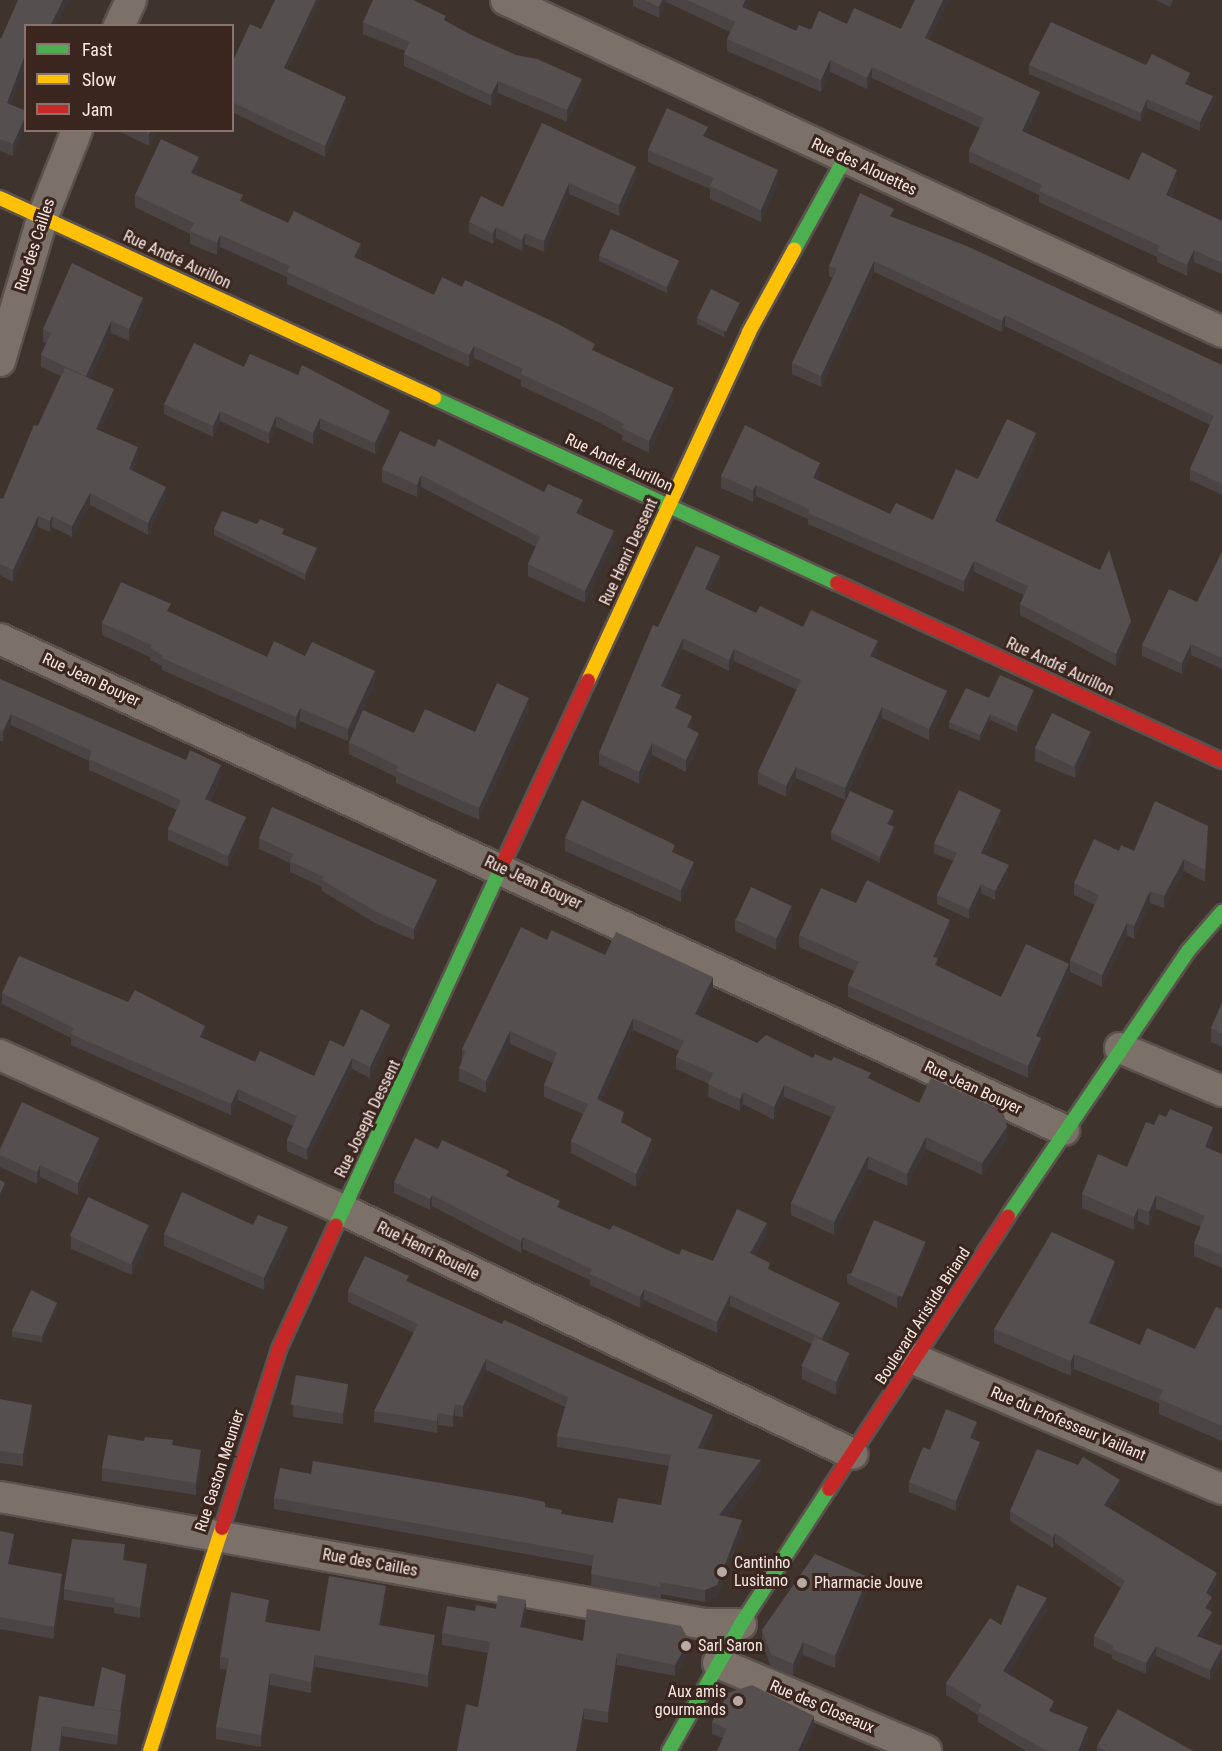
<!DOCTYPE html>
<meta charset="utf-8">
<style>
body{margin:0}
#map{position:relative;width:1222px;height:1751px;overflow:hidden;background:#3f332e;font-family:"Roboto Condensed",sans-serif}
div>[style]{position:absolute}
.roads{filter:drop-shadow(2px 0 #5b514d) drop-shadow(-2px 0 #5b514d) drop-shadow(0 2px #5b514d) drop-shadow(0 -2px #5b514d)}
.street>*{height:30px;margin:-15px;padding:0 15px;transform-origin:15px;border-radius:15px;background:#7c7168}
.fast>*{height:14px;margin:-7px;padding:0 7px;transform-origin:7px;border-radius:7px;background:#4caf50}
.slow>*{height:14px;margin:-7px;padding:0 7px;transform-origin:7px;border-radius:7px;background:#ffc107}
.jam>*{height:14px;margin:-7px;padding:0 7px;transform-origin:7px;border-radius:7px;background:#c62828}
.wall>*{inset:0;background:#4a4445}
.shaded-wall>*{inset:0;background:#3c3738}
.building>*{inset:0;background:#564f50;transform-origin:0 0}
.dots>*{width:16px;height:16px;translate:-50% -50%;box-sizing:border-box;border:3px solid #3b261f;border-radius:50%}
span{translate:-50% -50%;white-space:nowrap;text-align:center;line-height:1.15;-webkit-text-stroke:6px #3b261f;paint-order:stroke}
.street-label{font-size:16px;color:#f7e8e3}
.poi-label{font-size:16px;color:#f7e8e3}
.left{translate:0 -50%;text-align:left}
.right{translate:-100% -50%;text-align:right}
.legend{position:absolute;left:24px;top:24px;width:210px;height:108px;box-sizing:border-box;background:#3b261f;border:2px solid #86746d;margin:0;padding:8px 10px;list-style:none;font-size:18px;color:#f7e8e3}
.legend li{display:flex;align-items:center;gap:12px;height:30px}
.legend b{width:30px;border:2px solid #86746d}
</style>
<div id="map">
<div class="roads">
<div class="street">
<i style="left:506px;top:0;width:789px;rotate:24.88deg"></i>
<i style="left:119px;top:26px;width:29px;rotate:-65deg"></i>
<i style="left:0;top:361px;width:151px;rotate:-73.5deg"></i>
<i style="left:43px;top:216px;width:92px;rotate:-68.4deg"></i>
<i style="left:0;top:639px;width:1172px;rotate:24.77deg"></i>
<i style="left:1120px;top:1048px;width:111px;rotate:22.9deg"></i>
<i style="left:0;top:1055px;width:376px;rotate:24.3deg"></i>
<i style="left:343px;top:1210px;width:565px;rotate:25.57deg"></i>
<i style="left:914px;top:1359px;width:334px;rotate:22.9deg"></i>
<i style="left:0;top:1497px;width:716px;rotate:10.21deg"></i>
<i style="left:705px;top:1624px;width:36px"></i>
<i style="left:718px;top:1663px;width:226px;rotate:22.9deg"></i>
</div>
<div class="fast">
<i style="left:794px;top:250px;width:105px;rotate:-61deg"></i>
<i style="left:434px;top:398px;width:443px;rotate:24.7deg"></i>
<i style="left:1008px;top:1216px;width:320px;rotate:-55.8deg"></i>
<i style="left:1188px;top:951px;width:52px;rotate:-48.9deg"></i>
<i style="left:336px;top:1225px;width:401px;rotate:-65.2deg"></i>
<i style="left:669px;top:1751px;width:146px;rotate:-60.4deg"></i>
<i style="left:741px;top:1624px;width:161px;rotate:-56.9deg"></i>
</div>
<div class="slow">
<i style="left:0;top:198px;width:478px;rotate:24.7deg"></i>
<i style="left:588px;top:681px;width:384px;rotate:-65.2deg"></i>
<i style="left:749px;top:332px;width:94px;rotate:-61.2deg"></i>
<i style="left:150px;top:1751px;width:234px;rotate:-72.1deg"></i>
</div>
<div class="jam">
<i style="left:837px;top:583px;width:424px;rotate:24.8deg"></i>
<i style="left:504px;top:861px;width:199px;rotate:-65deg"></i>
<i style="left:829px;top:1489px;width:326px;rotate:-56.7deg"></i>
<i style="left:222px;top:1528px;width:188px;rotate:-72.3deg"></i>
<i style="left:279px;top:1349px;width:136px;rotate:-65.3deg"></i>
</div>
</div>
<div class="wall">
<i style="clip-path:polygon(69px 0,56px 26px,26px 26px,26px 64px,10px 105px,26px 111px,13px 156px,0 151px,0 38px,1px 39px)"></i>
<i style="clip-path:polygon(633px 0,750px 0,746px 9px,796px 31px,847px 24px,901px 29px,915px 0,949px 0,929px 40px,1040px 104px,1026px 133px,1129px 180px,1177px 182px,1171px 197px,1222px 221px,1222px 274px,1194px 262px,1187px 276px,1157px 262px,1157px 257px,1039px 202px,1039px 195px,969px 162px,969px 151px,980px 128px,872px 78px,867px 89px,830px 72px,821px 92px,727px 51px,727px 39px,730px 32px,666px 2px,659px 18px,633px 6px)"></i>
<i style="clip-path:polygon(1155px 0,1173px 0,1170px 7px)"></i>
<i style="clip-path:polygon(446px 21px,469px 34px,582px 90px,567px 122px,498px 93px,491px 106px,404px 66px,404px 54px,405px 51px,363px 34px,363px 22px)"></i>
<i style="clip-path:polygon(232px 61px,288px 70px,346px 108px,325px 157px,232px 112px)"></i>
<i style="clip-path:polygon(1029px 65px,1146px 65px,1190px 82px,1189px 85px,1213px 105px,1200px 131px,1147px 108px,1141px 122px,1029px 74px)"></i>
<i style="clip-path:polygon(542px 123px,636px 178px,619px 216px,569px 194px,544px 252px,525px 244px,522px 251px,496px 238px,493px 244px,469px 233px,469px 222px,503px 207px)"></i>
<i style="clip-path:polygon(117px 130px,157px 130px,149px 146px)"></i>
<i style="clip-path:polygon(708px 138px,778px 183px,761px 222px,710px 199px,710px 189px,648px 162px,648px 150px)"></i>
<i style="clip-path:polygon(199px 169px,196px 175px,243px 202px,361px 256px,359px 259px,434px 295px,595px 351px,674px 400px,649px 453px,622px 440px,622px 435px,600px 423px,521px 386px,521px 380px,474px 358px,469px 367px,287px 284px,287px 277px,220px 247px,217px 255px,190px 244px,190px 234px,135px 207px,135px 195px)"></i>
<i style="clip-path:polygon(894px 218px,1222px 365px,1222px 495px,1190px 480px,1190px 469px,1210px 425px,1005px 326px,1002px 332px,874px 272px,821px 387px,792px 374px,792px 363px,833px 278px,829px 276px,829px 266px)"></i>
<i style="clip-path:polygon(599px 255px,679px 267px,667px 293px,599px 261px)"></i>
<i style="clip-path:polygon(740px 309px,724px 337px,697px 324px,697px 318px)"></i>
<i style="clip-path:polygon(143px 310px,129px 341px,111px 333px,90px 379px,114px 401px,100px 431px,138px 459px,133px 471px,166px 498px,148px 535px,90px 505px,72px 537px,52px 527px,50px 532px,38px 527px,13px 582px,0 575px,0 498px,3px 499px,61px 376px,41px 367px,41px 355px,46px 343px,43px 342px,43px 329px)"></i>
<i style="clip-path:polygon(244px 367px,390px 422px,375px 454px,320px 429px,313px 444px,276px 427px,269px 444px,220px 421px,213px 437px,164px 414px,164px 404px)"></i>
<i style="clip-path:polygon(1036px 444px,999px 523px,1131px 632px,1116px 666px,1020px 615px,1020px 604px,1024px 595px,974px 572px,964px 592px,808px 524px,808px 519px,756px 496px,753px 502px,721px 488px,721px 476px,820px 474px,817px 480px,890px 514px,933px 520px,978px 479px)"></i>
<i style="clip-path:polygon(435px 447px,583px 512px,581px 515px,614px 543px,585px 603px,528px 576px,528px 564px,536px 547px,421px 487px,417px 497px,382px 482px,382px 469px)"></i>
<i style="clip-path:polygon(214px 529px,284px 535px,317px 554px,305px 580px,214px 535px)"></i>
<i style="clip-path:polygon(1222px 552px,1222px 669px,1191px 655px,1182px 674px,1142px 656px,1142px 645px,1197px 602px)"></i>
<i style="clip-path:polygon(720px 568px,709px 591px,756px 613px,803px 627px,878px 652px,875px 658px,947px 702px,929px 740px,882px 718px,845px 800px,796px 778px,786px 797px,758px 784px,758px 772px,797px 690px,734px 661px,729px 671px,683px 649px,665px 688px,681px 706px,679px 710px,692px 727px,691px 729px,699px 744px,686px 772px,652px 755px,639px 784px,599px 765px,599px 753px,658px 627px)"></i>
<i style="clip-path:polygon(171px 613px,267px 657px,305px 656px,375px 683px,348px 741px,300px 721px,296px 729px,162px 670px,162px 666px,150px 660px,150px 657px,102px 635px,102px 623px)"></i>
<i style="clip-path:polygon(0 679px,221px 776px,210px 801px,246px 828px,228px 867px,168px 840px,168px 829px,177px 810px,89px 770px,89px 761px,11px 725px,3px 742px,0 741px)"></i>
<i style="clip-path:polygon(1034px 696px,1017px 732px,990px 720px,980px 741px,949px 728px,949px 722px)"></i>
<i style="clip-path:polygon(529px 710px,479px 820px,396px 783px,396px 777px,349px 754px,349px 742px,414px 733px,475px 732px)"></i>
<i style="clip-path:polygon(1091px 744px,1075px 778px,1035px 761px,1035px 748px)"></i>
<i style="clip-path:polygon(894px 817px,890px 825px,894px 833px,880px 863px,831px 839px,831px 832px)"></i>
<i style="clip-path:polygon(1001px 819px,985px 854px,1009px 874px,995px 900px,981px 893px,969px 919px,937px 904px,937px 895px,953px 861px,934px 853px,934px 843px)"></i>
<i style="clip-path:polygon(259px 838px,437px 891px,414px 940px,375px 923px,322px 891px,322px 887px,290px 872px,290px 863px,259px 849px)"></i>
<i style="clip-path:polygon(565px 838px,675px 853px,694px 874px,681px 902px,565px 851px)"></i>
<i style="clip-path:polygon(1208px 838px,1205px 882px,1184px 871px,1164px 908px,1150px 903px,1134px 939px,1127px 935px,1102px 987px,1070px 972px,1070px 960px,1095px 905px,1074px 895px,1074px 883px,1119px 851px,1134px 851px)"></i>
<i style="clip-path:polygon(856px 903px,950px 932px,938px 960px,938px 966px,1001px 997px,1069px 976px,1040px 1038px,1041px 1050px,1028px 1078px,848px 997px,848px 985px,854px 971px,799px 947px,799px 935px)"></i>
<i style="clip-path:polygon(735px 919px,792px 919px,776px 950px,735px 931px)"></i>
<i style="clip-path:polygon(547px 940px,605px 955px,713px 989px,699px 1016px,757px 1043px,813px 1058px,871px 1080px,919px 1103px,1007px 1139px,982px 1175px,926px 1149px,907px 1186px,868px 1169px,834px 1235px,791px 1215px,791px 1203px,831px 1117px,784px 1097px,774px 1120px,743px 1104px,740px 1111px,708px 1097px,709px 1084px,676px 1069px,676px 1057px,679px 1051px,633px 1030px,601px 1101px,652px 1151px,636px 1187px,571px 1153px,571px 1141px,583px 1114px,544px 1097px,544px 1085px,553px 1063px,510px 1044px,486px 1093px,459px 1081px,459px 1068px,462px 1061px,462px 1049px)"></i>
<i style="clip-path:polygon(2px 993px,205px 1038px,205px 1039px,255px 1062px,314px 1076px,344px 1047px,390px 1036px,370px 1078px,352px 1069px,307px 1160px,287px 1151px,287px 1140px,293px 1126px,238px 1100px,231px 1115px,71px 1045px,71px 1038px,2px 1004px)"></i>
<i style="clip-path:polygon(1222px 1003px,1222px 1047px,1211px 1042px,1211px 1028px)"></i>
<i style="clip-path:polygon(1154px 1125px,1213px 1141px,1209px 1149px,1222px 1154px,1222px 1268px,1194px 1256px,1194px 1243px,1201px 1227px,1156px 1209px,1149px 1226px,1138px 1221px,1134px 1230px,1082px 1208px,1082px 1194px,1127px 1167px)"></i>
<i style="clip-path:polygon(0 1149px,99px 1150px,78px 1195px,40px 1177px,37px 1184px,0 1167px)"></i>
<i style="clip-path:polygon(438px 1149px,509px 1177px,560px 1209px,610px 1230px,679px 1255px,713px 1261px,767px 1234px,755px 1256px,770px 1270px,840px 1315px,826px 1342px,849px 1365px,836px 1395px,802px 1379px,802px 1366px,812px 1344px,730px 1306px,717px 1333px,644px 1300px,640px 1308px,590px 1285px,590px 1280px,523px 1249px,521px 1253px,432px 1206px,430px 1210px,394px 1193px,394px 1182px)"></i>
<i style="clip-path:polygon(253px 1225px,288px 1239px,264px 1290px,164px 1246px,164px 1234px)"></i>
<i style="clip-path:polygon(71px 1237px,149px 1238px,132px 1275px,71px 1249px)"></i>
<i style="clip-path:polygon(925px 1251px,897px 1308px,847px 1283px,847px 1274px)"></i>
<i style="clip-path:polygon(1115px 1276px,1094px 1325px,1140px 1345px,1195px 1349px,1222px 1309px,1222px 1441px,1159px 1414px,1159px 1403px,1074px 1369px,1071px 1376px,994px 1343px,994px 1329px)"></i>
<i style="clip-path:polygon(409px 1282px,713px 1427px,703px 1449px,761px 1472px,727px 1517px,742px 1531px,717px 1597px,705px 1602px,661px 1594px,661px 1599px,591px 1586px,592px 1566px,274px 1509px,274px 1498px,311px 1474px,545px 1507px,562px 1514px,613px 1523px,661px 1505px,669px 1466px,557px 1447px,557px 1436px,565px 1407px,486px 1370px,463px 1417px,455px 1416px,453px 1427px,438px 1425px,437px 1433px,374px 1422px,374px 1411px,414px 1333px,348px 1302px,348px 1291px)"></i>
<i style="clip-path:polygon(57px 1309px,42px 1342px,12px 1337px,12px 1331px)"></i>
<i style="clip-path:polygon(348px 1396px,343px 1424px,293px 1417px,293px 1405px)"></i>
<i style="clip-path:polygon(0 1399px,32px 1418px,23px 1466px,0 1463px)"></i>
<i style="clip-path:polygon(977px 1432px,974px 1440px,980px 1452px,956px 1511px,909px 1492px,909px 1482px,930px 1450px)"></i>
<i style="clip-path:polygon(144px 1441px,173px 1445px,201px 1462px,196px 1495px,102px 1481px,102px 1468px)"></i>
<i style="clip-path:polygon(1120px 1491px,1109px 1508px,1217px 1584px,1210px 1596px,1212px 1607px,1210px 1611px,1212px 1622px,1202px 1638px,1222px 1646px,1222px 1658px,1210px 1680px,1156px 1656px,1146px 1674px,1112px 1659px,1112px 1655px,1094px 1647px,1094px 1636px,1121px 1588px,1055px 1543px,1053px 1548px,1010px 1521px,1010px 1511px)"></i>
<i style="clip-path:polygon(0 1531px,14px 1546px,10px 1565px,62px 1586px,54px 1639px,0 1629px)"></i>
<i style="clip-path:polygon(125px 1555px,124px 1561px,147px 1575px,140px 1618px,114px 1613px,114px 1608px,64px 1600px,64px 1589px)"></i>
<i style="clip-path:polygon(868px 1589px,835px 1668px,803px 1655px,793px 1676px,771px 1667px,762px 1643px,762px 1630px)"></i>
<i style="clip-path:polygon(386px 1597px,381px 1626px,435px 1647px,428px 1687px,315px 1667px,311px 1693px,270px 1685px,261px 1747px,216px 1739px,216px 1727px,227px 1670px,220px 1669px,220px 1657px,269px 1611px,267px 1622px,320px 1632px)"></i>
<i style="clip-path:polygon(496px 1609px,526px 1612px,522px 1627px,583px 1641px,689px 1652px,675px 1676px,617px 1665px,608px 1723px,584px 1719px,578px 1751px,457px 1751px,478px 1707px,488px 1653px,442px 1645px,442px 1633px,475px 1611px)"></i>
<i style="clip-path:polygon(1047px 1610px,1008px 1674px,1054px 1713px,1088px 1739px,1083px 1751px,1026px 1751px,978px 1722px,978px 1715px,946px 1695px,946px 1683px,1001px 1625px)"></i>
<i style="clip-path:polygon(126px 1685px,121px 1713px,121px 1722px,117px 1745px,62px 1736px,60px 1751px,31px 1751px,39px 1696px,94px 1707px)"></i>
<i style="clip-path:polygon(712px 1722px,814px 1727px,803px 1751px,717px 1751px,723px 1738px,712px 1734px)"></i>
<i style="clip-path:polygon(1097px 1746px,1193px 1751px,1097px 1751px)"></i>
</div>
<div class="shaded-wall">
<i style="clip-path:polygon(63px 0,69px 0,56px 26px,50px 26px)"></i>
<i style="clip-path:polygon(316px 0,321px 0,284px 79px,284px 68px)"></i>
<i style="clip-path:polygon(662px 0,666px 0,666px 2px,659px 18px,659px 7px)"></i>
<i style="clip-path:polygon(745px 0,750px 0,742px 19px,742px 7px)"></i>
<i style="clip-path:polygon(943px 0,949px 0,925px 50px,925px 38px)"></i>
<i style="clip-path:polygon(26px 52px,26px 64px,7px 115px,7px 103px)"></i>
<i style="clip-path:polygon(830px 60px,830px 72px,821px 92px,821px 80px)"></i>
<i style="clip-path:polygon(872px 67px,872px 78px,867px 89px,867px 78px)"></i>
<i style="clip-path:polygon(1190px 73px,1190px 82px,1185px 93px,1185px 84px)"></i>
<i style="clip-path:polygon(582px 79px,582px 90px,567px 122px,567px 110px)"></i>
<i style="clip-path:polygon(498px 81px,498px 93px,491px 106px,491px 95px)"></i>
<i style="clip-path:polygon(1040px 92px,1040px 104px,1022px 142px,1022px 131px)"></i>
<i style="clip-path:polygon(1213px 96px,1213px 105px,1200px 131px,1200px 122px)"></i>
<i style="clip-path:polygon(346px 97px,346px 108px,325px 157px,325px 146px)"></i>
<i style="clip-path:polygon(1147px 99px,1147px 108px,1141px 122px,1141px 113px)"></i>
<i style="clip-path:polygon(26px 115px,26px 127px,13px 156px,13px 144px)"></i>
<i style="clip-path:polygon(708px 127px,708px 139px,703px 136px)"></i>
<i style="clip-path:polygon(151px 130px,157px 130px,149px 146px,149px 134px)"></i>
<i style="clip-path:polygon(199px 157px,199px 169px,191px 185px,191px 173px)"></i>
<i style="clip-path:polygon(636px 167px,636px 178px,619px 216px,619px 205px)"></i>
<i style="clip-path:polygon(778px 170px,778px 183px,761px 222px,761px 210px)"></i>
<i style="clip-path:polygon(1177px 170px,1177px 182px,1166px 207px,1166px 195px)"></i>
<i style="clip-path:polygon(569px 183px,569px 194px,544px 252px,544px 241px)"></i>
<i style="clip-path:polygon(496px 227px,496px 238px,493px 244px,493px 233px)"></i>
<i style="clip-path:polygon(525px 233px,525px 244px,522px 251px,522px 240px)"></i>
<i style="clip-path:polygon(220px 235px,220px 247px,217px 255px,217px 243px)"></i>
<i style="clip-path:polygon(361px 244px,361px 256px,354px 269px,354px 257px)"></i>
<i style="clip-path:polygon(1194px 250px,1194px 262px,1187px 276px,1187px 265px)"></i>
<i style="clip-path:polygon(679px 261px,679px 267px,667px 293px,667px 287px)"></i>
<i style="clip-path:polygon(874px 261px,874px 272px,821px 387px,821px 376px)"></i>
<i style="clip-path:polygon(143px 298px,143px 310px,129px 341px,129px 329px)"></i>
<i style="clip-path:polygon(740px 303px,740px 309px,724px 337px,724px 331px)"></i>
<i style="clip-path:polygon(1005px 315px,1005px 326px,1002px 332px,1002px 321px)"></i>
<i style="clip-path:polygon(111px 321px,111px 333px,86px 388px,86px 376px)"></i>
<i style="clip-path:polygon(474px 346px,474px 358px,469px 367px,469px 355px)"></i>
<i style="clip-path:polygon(674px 388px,674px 400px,649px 453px,649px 441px)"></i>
<i style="clip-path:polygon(114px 389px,114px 401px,96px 441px,96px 429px)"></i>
<i style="clip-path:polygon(220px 411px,220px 421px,213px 437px,213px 426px)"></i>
<i style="clip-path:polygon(390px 411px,390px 422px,375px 454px,375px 443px)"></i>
<i style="clip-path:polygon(276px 416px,276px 427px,269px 444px,269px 433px)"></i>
<i style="clip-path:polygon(320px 418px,320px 429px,313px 444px,313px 433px)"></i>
<i style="clip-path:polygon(1036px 433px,1036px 444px,995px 533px,995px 521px)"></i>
<i style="clip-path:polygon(138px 447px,138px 459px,129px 480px,129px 469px)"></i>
<i style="clip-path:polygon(820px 463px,820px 474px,813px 490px,813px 478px)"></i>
<i style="clip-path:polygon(421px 475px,421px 487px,417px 497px,417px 485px)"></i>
<i style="clip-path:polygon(756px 485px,756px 496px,753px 502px,753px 490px)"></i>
<i style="clip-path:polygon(166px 487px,166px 498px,148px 535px,148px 523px)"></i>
<i style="clip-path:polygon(90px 493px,90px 505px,72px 537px,72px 526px)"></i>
<i style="clip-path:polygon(583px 500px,583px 512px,576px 525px,576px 513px)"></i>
<i style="clip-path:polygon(38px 516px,38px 527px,13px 582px,13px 570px)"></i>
<i style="clip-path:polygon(52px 516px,52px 527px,50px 532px,50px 521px)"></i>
<i style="clip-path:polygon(614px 531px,614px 543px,585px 603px,585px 591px)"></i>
<i style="clip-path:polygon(317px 548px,317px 554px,305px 580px,305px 574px)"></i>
<i style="clip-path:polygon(720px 556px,720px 568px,705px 601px,705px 589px)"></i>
<i style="clip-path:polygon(974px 561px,974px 572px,964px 592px,964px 581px)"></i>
<i style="clip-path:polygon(1131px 621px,1131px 632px,1116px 666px,1116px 654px)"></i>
<i style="clip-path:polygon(683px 638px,683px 649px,661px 697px,661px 686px)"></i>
<i style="clip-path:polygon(878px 641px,878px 652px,870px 668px,870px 656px)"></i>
<i style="clip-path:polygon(1191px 644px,1191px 655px,1182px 674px,1182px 663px)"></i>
<i style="clip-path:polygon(734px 649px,734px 661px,729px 671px,729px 660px)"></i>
<i style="clip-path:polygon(375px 671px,375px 683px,348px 741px,348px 729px)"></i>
<i style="clip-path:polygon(1034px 690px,1034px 696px,1017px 732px,1017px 726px)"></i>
<i style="clip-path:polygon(947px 691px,947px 702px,929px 740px,929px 729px)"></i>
<i style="clip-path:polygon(681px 695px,681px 706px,675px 719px,675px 708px)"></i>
<i style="clip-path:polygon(529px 698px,529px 710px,479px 820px,479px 808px)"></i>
<i style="clip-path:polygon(882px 707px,882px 718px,845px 800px,845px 788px)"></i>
<i style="clip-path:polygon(300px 708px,300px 721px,296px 729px,296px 717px)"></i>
<i style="clip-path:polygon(11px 714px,11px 725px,3px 742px,3px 731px)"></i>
<i style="clip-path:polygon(990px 714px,990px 720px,980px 741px,980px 735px)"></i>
<i style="clip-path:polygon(692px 716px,692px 727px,687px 739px,687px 727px)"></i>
<i style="clip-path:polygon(1091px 732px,1091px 744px,1075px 778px,1075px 766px)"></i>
<i style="clip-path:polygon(699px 733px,699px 744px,686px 772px,686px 760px)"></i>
<i style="clip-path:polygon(652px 743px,652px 755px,639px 784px,639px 772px)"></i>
<i style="clip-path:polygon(221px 765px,221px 776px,205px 810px,205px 799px)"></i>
<i style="clip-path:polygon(796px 767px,796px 778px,786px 797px,786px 786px)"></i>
<i style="clip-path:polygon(1001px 810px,1001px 819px,981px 862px,981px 853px)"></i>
<i style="clip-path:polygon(894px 811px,894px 817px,887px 831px,887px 824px)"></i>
<i style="clip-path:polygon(246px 817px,246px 828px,228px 867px,228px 856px)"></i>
<i style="clip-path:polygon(1208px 826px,1208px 838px,1205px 882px,1205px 870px)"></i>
<i style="clip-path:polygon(894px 827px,894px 833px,880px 863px,880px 857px)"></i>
<i style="clip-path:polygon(1184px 859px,1184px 871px,1164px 908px,1164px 896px)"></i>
<i style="clip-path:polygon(694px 862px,694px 874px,681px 902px,681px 890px)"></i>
<i style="clip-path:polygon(1009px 865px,1009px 874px,995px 900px,995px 891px)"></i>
<i style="clip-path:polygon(437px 880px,437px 891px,414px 940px,414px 929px)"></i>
<i style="clip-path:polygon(981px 884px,981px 893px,969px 919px,969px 909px)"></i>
<i style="clip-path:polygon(1150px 891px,1150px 903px,1134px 939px,1134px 926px)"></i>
<i style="clip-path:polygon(792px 906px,792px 919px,776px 950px,776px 938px)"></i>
<i style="clip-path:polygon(950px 920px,950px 932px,938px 960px,938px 970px,935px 977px,933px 957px)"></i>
<i style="clip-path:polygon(1127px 923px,1127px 935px,1102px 987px,1102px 975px)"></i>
<i style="clip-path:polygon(1069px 964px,1069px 976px,1036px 1048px,1036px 1036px)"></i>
<i style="clip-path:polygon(713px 977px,713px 989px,695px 1026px,695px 1014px)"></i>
<i style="clip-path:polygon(633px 1018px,633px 1030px,597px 1111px,597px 1099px)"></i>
<i style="clip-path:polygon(390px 1025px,390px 1036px,370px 1078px,370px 1067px)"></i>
<i style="clip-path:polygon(205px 1026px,205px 1038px,200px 1048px,200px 1037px)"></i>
<i style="clip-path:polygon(510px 1031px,510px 1044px,486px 1093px,486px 1081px)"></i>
<i style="clip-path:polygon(1041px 1038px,1041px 1050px,1028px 1078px,1028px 1066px)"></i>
<i style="clip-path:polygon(352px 1058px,352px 1069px,307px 1160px,307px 1149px)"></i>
<i style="clip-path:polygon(784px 1085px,784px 1097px,774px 1120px,774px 1107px)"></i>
<i style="clip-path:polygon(238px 1089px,238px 1100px,231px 1115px,231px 1104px)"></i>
<i style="clip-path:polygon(743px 1092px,743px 1104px,740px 1111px,740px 1099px)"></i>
<i style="clip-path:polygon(624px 1112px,624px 1124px,621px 1122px)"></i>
<i style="clip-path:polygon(1007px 1127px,1007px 1139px,982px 1175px,982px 1163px)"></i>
<i style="clip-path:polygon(1213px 1127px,1213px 1141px,1205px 1161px,1205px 1147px)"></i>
<i style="clip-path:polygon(926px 1137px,926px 1149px,907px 1186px,907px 1174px)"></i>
<i style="clip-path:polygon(99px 1138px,99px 1150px,78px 1195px,78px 1183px)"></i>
<i style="clip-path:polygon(652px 1139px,652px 1151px,636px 1187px,636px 1174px)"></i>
<i style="clip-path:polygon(868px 1156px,868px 1169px,834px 1235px,834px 1222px)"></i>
<i style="clip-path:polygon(40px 1165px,40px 1177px,37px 1184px,37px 1172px)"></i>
<i style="clip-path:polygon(5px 1183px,5px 1189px,0 1200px,0 1194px)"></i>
<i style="clip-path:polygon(432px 1195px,432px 1206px,430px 1210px,430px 1199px)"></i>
<i style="clip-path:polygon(1156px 1195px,1156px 1209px,1149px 1226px,1149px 1212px)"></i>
<i style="clip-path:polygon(1138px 1208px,1138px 1221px,1134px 1230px,1134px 1217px)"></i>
<i style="clip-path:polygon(767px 1223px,767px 1234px,750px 1265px,750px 1253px)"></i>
<i style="clip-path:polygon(149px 1225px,149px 1238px,132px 1275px,132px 1263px)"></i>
<i style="clip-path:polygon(288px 1227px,288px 1239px,264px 1290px,264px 1278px)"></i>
<i style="clip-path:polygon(523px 1237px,523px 1249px,521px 1253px,521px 1241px)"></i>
<i style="clip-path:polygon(925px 1242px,925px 1251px,897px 1308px,897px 1299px)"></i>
<i style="clip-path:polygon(1115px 1261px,1115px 1276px,1089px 1338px,1089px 1323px)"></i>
<i style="clip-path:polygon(644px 1289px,644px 1300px,640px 1308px,640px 1297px)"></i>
<i style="clip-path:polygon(730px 1295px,730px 1306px,717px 1333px,717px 1322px)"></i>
<i style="clip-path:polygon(57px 1303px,57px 1309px,42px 1342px,42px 1336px)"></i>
<i style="clip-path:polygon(840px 1303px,840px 1315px,822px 1349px,822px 1338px)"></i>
<i style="clip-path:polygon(849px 1353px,849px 1365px,836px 1395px,836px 1383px)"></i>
<i style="clip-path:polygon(1074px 1354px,1074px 1369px,1071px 1376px,1071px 1361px)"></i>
<i style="clip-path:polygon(486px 1359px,486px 1370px,463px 1417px,463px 1406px)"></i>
<i style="clip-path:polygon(348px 1384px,348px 1396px,343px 1424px,343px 1412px)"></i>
<i style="clip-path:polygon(455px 1404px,455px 1416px,453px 1427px,453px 1416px)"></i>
<i style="clip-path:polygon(32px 1405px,32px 1418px,23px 1466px,23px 1454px)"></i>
<i style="clip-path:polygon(438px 1413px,438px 1425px,437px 1433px,437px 1421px)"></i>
<i style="clip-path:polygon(713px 1415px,713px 1427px,698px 1460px,698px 1448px)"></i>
<i style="clip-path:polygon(977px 1422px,977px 1432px,970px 1448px,970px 1438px)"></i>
<i style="clip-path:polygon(980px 1442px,980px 1452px,956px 1511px,956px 1501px)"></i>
<i style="clip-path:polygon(201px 1450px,201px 1462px,196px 1495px,196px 1483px)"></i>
<i style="clip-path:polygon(761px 1460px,761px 1472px,719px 1527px,719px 1515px)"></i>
<i style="clip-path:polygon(1120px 1480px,1120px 1491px,1104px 1515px,1104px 1505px)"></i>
<i style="clip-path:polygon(742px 1520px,742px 1531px,717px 1597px,705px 1602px,705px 1590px)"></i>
<i style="clip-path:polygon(1055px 1533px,1055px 1543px,1053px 1548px,1053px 1537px)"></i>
<i style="clip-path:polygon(14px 1534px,14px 1546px,8px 1576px,8px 1564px)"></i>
<i style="clip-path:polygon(125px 1544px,125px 1555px,123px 1571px,123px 1560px)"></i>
<i style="clip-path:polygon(147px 1564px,147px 1575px,140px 1618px,140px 1608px)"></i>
<i style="clip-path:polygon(1217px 1573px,1217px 1584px,1206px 1603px,1206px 1593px)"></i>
<i style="clip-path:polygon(62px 1574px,62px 1586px,54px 1639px,54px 1627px)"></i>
<i style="clip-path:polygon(868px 1577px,868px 1589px,835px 1668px,835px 1656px)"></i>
<i style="clip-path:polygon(386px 1586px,386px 1597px,379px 1637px,379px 1625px)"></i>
<i style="clip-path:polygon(1212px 1597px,1212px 1607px,1205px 1618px,1205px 1608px)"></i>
<i style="clip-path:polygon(1047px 1598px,1047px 1610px,1003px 1683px,1003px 1671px)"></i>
<i style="clip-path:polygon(269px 1600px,269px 1611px,265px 1633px,265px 1622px)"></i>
<i style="clip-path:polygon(526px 1600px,526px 1612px,520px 1638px,520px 1627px)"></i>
<i style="clip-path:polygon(1212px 1612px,1212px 1622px,1197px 1647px,1197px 1636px)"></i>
<i style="clip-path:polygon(435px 1635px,435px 1647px,428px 1687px,428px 1675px)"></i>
<i style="clip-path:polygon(689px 1640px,689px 1652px,675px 1676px,675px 1665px)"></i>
<i style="clip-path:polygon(803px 1642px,803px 1655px,793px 1676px,793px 1664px)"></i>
<i style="clip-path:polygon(1156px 1646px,1156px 1656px,1146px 1674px,1146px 1663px)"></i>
<i style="clip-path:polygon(1222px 1648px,1222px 1658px,1210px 1680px,1210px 1670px)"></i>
<i style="clip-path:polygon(617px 1653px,617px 1665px,608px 1723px,608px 1712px)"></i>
<i style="clip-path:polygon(315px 1655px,315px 1667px,311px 1693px,311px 1682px)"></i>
<i style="clip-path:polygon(270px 1673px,270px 1685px,261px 1747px,261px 1735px)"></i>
<i style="clip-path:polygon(126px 1675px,126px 1685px,121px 1713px,121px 1722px,117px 1745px,120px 1711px)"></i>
<i style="clip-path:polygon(1054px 1701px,1054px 1713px,1049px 1711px)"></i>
<i style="clip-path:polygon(584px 1708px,584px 1719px,578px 1751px,576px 1751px)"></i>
<i style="clip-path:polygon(814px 1716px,814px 1727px,803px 1751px,798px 1751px)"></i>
<i style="clip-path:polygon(62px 1726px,62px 1736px,60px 1751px,59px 1751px)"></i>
<i style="clip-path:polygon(1088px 1727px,1088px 1739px,1083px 1751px,1078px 1751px)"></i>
</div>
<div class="building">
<i style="clip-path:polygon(18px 0,63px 0,50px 26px,26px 26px,26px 52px,7px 103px,0 100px,0 38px,1px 39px)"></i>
<i style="clip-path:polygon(275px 0,316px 0,284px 68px,346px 97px,325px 146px,232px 102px,232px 61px,233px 61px,250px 24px,261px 29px)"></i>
<i style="clip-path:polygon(373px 0,413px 0,446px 16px,444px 20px,469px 34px,516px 55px,537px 59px,582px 79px,567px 110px,498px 81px,491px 95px,404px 54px,410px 42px,363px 22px)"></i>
<i style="clip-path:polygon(644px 0,662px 0,659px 7px)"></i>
<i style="clip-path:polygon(687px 0,745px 0,742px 7px,796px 31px,799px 25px,811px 30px,819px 11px,847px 24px,854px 8px,901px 29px,915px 0,943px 0,925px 38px,1040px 92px,1022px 131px,1129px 180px,1142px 152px,1177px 170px,1166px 195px,1222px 221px,1222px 263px,1194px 250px,1187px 265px,1157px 251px,1160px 246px,1039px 191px,1042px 185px,969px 151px,984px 118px,872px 67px,867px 78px,830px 60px,821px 80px,727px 39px,735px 22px)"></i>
<i style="clip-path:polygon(1051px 22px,1146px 65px,1152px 54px,1190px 73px,1185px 84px,1213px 96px,1200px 122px,1147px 99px,1141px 113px,1029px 65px)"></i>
<i style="clip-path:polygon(0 100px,26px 111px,26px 115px,13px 144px,0 139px)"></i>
<i style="clip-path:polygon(667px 108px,708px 127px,703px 136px,778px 170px,761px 210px,710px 186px,714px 178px,648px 150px)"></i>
<i style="clip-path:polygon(542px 123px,636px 167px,619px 205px,569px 183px,544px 241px,525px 233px,522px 240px,496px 227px,493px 233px,469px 222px,481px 196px,503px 207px)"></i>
<i style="clip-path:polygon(143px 130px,151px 130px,149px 134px)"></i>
<i style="clip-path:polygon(161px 139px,199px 157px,191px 173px,243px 195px,240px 201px,288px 223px,294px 211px,361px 244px,354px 257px,434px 295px,442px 277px,462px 287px,465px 280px,558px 324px,595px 344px,592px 350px,674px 388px,649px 441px,622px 428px,624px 424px,600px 411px,521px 374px,523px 369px,474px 346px,469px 355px,287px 272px,290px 266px,220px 235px,217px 243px,190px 231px,194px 223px,135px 195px)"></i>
<i style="clip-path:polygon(860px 193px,894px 209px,890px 216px,969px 247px,1222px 365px,1222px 484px,1190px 469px,1214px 416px,1005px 315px,1002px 321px,874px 261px,821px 376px,792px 363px,837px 269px,829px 266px)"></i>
<i style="left:611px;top:229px;width:75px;height:29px;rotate:25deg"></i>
<i style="clip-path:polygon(72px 263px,143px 298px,129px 329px,111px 321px,86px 376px,41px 355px,51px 333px,43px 329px)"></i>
<i style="left:711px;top:289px;width:32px;height:32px;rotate:26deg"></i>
<i style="clip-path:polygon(194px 343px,244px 367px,250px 354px,298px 375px,302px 365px,390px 411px,375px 443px,320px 418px,313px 433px,276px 416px,269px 433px,220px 411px,213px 426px,164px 404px)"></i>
<i style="clip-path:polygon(65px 368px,114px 389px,96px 429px,138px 447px,129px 469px,166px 487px,148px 523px,90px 493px,72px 526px,52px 516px,50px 521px,38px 516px,13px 570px,0 564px,0 498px,3px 499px,34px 425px,38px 426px)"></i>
<i style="clip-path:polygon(1007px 419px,1036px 433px,995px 521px,1100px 570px,1109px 550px,1131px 621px,1116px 654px,1020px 604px,1028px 586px,974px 561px,964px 581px,808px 513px,809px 509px,756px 485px,753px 490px,721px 476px,745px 425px,820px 463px,813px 478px,890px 514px,896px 503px,933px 520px,956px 469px,978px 479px)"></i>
<i style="clip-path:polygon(400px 431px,435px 447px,438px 439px,544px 492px,548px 484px,583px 500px,576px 513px,614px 531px,585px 591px,528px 564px,540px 537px,421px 475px,417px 485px,382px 469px)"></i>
<i style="clip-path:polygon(222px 511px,257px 524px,260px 519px,284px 529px,282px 534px,317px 548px,305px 574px,214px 529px)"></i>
<i style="clip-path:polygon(696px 546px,720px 556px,705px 589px,756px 613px,760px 606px,803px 627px,811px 610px,878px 641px,870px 656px,947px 691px,929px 729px,882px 707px,845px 788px,796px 767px,786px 786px,758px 772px,801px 680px,734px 649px,729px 660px,683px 638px,661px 686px,681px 695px,675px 708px,692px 716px,687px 727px,699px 733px,686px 760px,652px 743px,639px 772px,599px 753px,653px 625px,658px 627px)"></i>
<i style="clip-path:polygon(1222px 552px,1222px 658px,1191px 644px,1182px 663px,1142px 645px,1169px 589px,1197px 602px)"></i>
<i style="clip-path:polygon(121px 582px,171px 604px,167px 611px,267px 657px,274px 641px,305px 656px,312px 642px,375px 671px,348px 729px,300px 708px,296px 717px,162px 658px,163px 655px,150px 648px,152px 645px,102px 623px)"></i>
<i style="clip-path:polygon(1000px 675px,1034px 690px,1017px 726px,990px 714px,980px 735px,949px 722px,966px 688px,989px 698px)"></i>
<i style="clip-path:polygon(0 679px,186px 760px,190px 750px,221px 765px,205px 799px,246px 817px,228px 856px,168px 829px,181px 800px,89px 759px,92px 751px,11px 714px,3px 731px,0 730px)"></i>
<i style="clip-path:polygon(497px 683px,529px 698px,479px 808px,396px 771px,398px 766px,349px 742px,363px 710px,414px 733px,425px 709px,475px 732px)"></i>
<i style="left:1052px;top:713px;width:43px;height:39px;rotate:26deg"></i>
<i style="clip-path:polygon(959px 790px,1001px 810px,981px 853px,1009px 865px,995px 891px,981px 884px,969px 909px,937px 895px,957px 853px,934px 843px)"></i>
<i style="clip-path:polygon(850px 791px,894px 811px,887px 824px,894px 827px,880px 857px,831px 832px)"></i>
<i style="clip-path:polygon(582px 800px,675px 845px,672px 852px,694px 862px,681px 890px,565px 838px)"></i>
<i style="clip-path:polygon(1155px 801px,1208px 826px,1205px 870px,1184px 859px,1164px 896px,1150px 891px,1134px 926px,1127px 923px,1102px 975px,1070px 960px,1099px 895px,1074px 883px,1094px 839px,1119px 851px,1121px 845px,1134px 851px)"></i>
<i style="clip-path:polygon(272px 807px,437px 880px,414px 929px,375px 911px,322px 880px,324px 877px,290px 861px,293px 854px,259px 838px)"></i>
<i style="clip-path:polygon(867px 880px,950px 920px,933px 957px,938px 958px,935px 965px,1001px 997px,1026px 944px,1069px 964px,1036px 1036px,1041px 1038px,1028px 1066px,848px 985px,859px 962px,799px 935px,821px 888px,856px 903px)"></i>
<i style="left:751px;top:887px;width:45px;height:36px;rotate:25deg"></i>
<i style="clip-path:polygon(521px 927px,547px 940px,551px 930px,605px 955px,616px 932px,713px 977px,695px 1014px,757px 1043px,766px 1035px,813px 1058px,815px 1054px,831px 1061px,834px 1057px,871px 1073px,868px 1078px,919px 1103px,931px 1078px,1003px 1111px,1007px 1127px,982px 1163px,926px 1137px,907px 1174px,868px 1156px,834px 1222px,791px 1203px,836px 1107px,784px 1085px,774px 1107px,743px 1092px,740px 1099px,708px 1084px,713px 1073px,676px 1057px,684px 1041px,633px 1018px,597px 1099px,624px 1112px,621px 1122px,652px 1139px,636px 1174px,571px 1141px,588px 1104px,544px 1085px,557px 1053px,510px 1031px,486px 1081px,459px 1068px,466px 1051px,462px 1049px)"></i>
<i style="clip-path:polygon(19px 956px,128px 1002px,135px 990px,205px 1026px,200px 1037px,255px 1062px,260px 1051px,314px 1076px,330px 1040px,344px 1047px,361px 1009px,390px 1025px,370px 1067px,352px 1058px,307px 1149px,287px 1140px,297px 1116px,238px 1089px,231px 1104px,71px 1034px,74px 1028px,2px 993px)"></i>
<i style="clip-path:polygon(1222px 1003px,1222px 1033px,1211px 1028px)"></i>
<i style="clip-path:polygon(22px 1102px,99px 1138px,78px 1183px,40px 1165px,37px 1172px,0 1155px,0 1149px)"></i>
<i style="clip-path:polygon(1170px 1109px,1213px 1127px,1205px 1147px,1222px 1154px,1222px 1255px,1194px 1243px,1205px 1216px,1156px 1195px,1149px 1212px,1138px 1208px,1134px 1217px,1082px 1194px,1098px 1154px,1127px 1167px,1146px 1122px,1154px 1125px,1159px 1114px,1166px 1117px)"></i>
<i style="clip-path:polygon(415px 1138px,438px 1149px,442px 1140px,509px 1171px,506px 1176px,560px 1201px,557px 1207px,610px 1230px,613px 1225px,679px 1255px,682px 1249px,713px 1261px,737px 1209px,767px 1223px,750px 1253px,770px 1263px,768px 1269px,840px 1303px,822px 1338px,730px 1295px,717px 1322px,644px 1289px,640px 1297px,590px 1274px,592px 1269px,523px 1237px,521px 1241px,432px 1195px,430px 1199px,394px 1182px)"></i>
<i style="clip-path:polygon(0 1180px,5px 1183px,0 1194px)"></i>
<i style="clip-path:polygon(182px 1192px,253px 1225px,258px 1215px,288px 1227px,264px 1278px,164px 1234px)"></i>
<i style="left:88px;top:1197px;width:67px;height:43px;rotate:25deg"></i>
<i style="left:874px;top:1220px;width:56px;height:60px;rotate:23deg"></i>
<i style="clip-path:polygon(1052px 1232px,1115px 1261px,1089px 1323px,1140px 1345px,1147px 1328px,1195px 1349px,1216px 1307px,1222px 1309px,1222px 1426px,1159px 1399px,1163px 1390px,1074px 1354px,1071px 1361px,994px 1329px)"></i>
<i style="clip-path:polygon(365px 1256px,409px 1276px,406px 1281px,502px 1324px,504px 1320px,713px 1415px,698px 1448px,761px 1460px,719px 1515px,742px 1520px,717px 1585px,705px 1590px,659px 1582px,661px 1587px,591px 1574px,594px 1555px,274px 1498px,280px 1468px,311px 1474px,313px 1461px,522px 1497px,545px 1502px,545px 1507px,562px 1510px,561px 1514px,613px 1523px,618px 1498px,661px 1505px,671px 1455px,557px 1436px,568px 1397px,486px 1359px,463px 1406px,455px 1404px,453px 1416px,438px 1413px,437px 1421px,374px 1411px,418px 1324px,348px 1291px)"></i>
<i style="clip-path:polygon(31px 1290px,57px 1303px,42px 1336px,12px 1331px)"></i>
<i style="left:815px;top:1337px;width:38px;height:32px;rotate:25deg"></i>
<i style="left:296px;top:1375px;width:53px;height:30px;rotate:10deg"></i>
<i style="clip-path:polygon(0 1399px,32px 1405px,23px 1454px,0 1451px)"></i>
<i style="clip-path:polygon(946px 1409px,977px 1422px,970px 1438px,980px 1442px,956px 1501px,909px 1482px,923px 1447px,930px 1450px)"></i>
<i style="clip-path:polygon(108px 1435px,144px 1441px,145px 1437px,173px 1440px,172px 1445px,201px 1450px,196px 1483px,102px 1468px)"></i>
<i style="clip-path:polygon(1037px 1449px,1078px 1465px,1083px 1457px,1120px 1480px,1104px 1505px,1217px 1573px,1206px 1593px,1212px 1597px,1205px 1608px,1212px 1612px,1197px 1636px,1222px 1646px,1222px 1648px,1210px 1670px,1156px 1646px,1146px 1663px,1112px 1649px,1114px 1646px,1094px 1636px,1125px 1581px,1055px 1533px,1053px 1537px,1010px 1511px)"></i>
<i style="clip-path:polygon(0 1531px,14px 1534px,8px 1564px,62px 1574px,54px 1627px,0 1617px)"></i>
<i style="clip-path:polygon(72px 1539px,125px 1544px,123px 1560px,147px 1564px,140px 1608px,114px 1602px,115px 1598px,64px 1589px)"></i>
<i style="clip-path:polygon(815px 1554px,868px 1577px,835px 1656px,803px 1642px,793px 1664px,771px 1654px,762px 1630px)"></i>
<i style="clip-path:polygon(329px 1576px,386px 1586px,379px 1625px,435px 1635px,428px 1675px,315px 1655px,311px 1682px,270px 1673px,261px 1735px,216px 1727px,229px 1659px,220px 1657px,231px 1592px,269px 1600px,265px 1622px,320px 1631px,319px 1637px)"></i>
<i style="clip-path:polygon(1017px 1585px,1047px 1598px,1003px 1671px,1054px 1701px,1049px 1711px,1088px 1727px,1078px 1751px,1047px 1751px,1043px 1749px,978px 1711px,982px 1705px,946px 1683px,990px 1618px,1001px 1625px)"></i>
<i style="clip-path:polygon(498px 1595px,526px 1600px,520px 1627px,583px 1641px,587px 1609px,681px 1626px,689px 1640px,675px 1665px,617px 1653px,608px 1712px,584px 1708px,576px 1751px,457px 1751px,466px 1704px,478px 1707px,490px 1642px,442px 1633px,447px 1606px,475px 1611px,476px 1605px,496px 1609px)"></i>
<i style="clip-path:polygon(102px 1667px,126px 1675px,120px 1711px,94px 1707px)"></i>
<i style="clip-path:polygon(752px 1685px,814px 1716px,798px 1751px,717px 1751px,727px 1729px,712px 1722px,728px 1693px)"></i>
<i style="clip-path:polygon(39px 1696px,121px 1712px,117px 1735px,62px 1726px,59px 1751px,31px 1751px)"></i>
<i style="clip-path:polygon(1118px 1709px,1193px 1751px,1106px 1751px,1097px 1746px)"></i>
</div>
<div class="dots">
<i style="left:722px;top:1572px;background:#b7a9a4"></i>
<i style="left:802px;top:1583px;background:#b7a9a4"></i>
<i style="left:686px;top:1646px;background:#b7a9a4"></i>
<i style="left:738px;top:1701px;background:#b7a9a4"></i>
</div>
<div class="street-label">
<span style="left:864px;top:167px;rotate:25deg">Rue des Alouettes</span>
<span style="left:35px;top:245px;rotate:-72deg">Rue des Cailles</span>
<span style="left:177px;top:260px;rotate:25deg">Rue André Aurillon</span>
<span style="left:619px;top:463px;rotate:25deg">Rue André Aurillon</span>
<span style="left:629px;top:552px;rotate:-65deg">Rue Henri Dessent</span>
<span style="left:1060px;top:667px;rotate:25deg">Rue André Aurillon</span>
<span style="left:91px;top:680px;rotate:25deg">Rue Jean Bouyer</span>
<span style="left:533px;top:883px;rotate:25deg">Rue Jean Bouyer</span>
<span style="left:973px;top:1088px;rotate:25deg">Rue Jean Bouyer</span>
<span style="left:368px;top:1119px;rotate:-64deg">Rue Joseph Dessent</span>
<span style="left:428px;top:1251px;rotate:26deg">Rue Henri Rouelle</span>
<span style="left:923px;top:1316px;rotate:-57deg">Boulevard Aristide Briand</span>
<span style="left:1068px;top:1424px;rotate:23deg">Rue du Professeur Vaillant</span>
<span style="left:220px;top:1471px;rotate:-72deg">Rue Gaston Meunier</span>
<span style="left:370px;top:1563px;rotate:10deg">Rue des Cailles</span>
<span style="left:822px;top:1707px;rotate:23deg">Rue des Closeaux</span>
</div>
<div class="poi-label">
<span class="left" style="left:734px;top:1572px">Cantinho<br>Lusitano</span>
<span class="left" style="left:814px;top:1583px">Pharmacie Jouve</span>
<span class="left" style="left:698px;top:1646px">Sarl Saron</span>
<span class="right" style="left:726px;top:1701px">Aux amis<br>gourmands</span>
</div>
<ul class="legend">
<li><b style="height:8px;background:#4caf50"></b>Fast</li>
<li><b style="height:8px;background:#ffc107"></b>Slow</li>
<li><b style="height:8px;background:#c62828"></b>Jam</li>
</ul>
</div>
